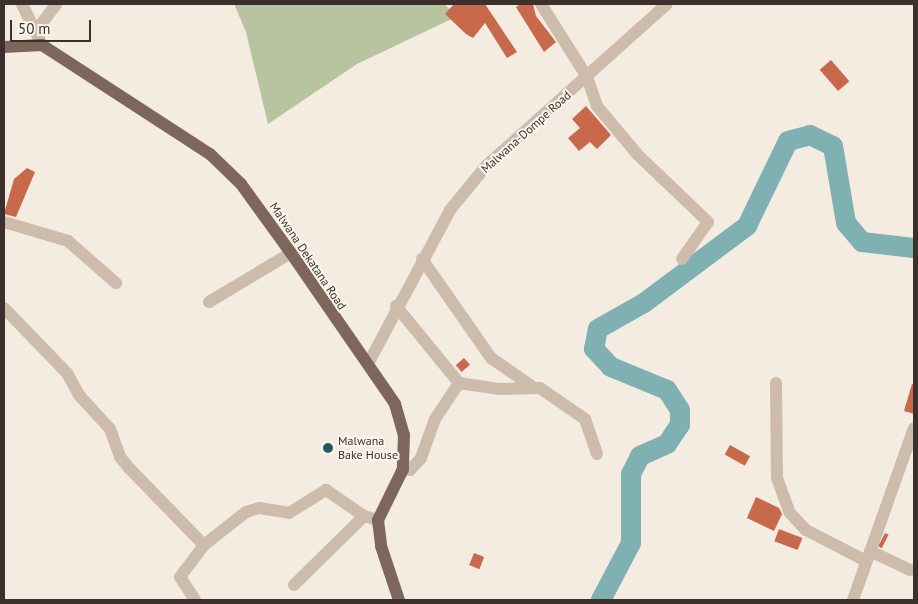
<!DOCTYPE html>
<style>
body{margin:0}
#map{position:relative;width:918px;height:604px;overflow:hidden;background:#f4ebe1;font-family:"PT Sans",sans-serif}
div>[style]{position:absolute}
.green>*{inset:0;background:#b8c4a0}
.river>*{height:20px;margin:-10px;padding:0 10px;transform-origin:10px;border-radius:10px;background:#7fb0b2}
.building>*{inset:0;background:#c8694b;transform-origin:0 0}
.minor>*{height:12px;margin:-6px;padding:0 6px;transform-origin:6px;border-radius:6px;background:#cdbbac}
.major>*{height:12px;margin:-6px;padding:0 6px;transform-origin:6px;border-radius:6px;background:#7d675c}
.dots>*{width:14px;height:14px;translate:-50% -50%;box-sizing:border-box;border:2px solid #fbf5ee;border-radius:50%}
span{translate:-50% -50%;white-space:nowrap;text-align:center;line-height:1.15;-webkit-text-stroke:4px #fbf5ee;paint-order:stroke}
.street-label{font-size:12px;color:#3b302b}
.poi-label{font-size:12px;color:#3b302b}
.left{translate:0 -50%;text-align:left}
.frame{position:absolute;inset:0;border:5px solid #3b302b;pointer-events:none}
.scale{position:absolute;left:10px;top:20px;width:81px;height:22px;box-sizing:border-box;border:2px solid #3b302b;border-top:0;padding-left:6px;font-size:15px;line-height:18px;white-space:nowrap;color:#3b302b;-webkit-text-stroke:4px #fbf5ee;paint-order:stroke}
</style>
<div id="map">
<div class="green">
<i style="clip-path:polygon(234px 4px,444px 4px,458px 16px,357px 64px,268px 124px,246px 32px)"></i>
</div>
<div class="river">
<i style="left:601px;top:600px;width:64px;rotate:-62.2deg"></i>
<i style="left:631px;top:543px;width:69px;rotate:-90deg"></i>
<i style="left:631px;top:474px;width:20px;rotate:-63deg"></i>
<i style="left:640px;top:456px;width:30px;rotate:-24deg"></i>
<i style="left:667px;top:444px;width:23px;rotate:-56deg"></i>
<i style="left:680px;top:425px;width:15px;rotate:-90deg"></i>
<i style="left:680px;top:410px;width:24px;rotate:-123deg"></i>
<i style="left:667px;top:390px;width:61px;rotate:-157.7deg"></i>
<i style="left:611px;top:367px;width:25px;rotate:-133deg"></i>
<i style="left:594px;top:349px;width:20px;rotate:-79deg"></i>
<i style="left:598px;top:329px;width:53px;rotate:-29.5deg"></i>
<i style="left:644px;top:303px;width:129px;rotate:-36.8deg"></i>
<i style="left:747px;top:226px;width:94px;rotate:-64.2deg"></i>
<i style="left:788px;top:141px;width:23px;rotate:-15deg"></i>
<i style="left:810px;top:135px;width:25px;rotate:26deg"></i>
<i style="left:833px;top:146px;width:78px;rotate:80.4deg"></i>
<i style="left:846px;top:223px;width:25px;rotate:50deg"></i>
<i style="left:862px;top:242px;width:52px;rotate:6.6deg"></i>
</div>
<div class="building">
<i style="clip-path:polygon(454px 4px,485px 4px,517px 52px,507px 58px,485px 23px,473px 38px,466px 34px,445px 14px)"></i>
<i style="clip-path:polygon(521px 4px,533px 4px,536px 16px,556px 42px,544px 52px,516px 7px)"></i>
<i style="left:831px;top:60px;width:28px;height:15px;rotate:49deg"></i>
<i style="clip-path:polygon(586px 106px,611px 135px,597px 149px,590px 142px,579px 151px,568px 138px,580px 128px,572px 119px)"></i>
<i style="clip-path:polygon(27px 168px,35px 172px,16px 217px,4px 214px,14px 179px)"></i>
<i style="left:464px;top:358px;width:9px;height:11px;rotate:49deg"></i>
<i style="clip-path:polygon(912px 384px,914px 385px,914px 414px,904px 411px)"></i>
<i style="left:730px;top:445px;width:23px;height:11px;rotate:29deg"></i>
<i style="clip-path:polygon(756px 497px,779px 508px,782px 514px,774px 531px,747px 518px)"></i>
<i style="left:779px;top:529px;width:25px;height:13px;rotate:21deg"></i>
<i style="left:885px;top:533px;width:4px;height:15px;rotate:27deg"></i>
<i style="left:474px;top:553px;width:11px;height:13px;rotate:22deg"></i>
</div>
<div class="minor">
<i style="left:22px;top:4px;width:46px;rotate:64deg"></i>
<i style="left:541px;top:4px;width:86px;rotate:57.8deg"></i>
<i style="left:587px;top:77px;width:31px;rotate:71deg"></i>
<i style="left:597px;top:106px;width:64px;rotate:50.1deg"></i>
<i style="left:638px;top:155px;width:97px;rotate:43.7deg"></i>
<i style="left:708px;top:222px;width:45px;rotate:125.1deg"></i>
<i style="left:36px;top:31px;width:34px;rotate:-53deg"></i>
<i style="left:4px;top:222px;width:67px;rotate:16.5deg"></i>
<i style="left:68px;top:241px;width:64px;rotate:41.2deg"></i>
<i style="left:422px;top:259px;width:121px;rotate:55.1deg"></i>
<i style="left:491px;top:358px;width:51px;rotate:34.6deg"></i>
<i style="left:209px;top:302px;width:96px;rotate:-30.9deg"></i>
<i style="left:396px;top:306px;width:99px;rotate:50.7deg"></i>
<i style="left:4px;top:308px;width:91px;rotate:45.9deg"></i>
<i style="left:67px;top:373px;width:25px;rotate:61deg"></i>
<i style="left:79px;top:395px;width:46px;rotate:47.6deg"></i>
<i style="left:110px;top:429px;width:30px;rotate:70deg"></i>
<i style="left:120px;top:457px;width:14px;rotate:51deg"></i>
<i style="left:129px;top:468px;width:107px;rotate:45.8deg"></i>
<i style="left:204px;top:545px;width:53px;rotate:-38.2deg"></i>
<i style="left:246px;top:512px;width:14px;rotate:-17deg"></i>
<i style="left:259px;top:508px;width:30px;rotate:9deg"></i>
<i style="left:289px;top:513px;width:44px;rotate:-31.9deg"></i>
<i style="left:326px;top:490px;width:46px;rotate:34.4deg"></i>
<i style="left:364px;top:516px;width:15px;rotate:16deg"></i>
<i style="left:369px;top:362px;width:172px;rotate:-61.9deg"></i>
<i style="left:450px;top:210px;width:58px;rotate:-50.6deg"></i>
<i style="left:487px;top:165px;width:241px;rotate:-41.8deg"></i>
<i style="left:459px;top:383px;width:40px;rotate:8.5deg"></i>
<i style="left:499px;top:389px;width:41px;rotate:-1.4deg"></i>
<i style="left:540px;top:388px;width:55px;rotate:34.6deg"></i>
<i style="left:585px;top:419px;width:37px;rotate:71deg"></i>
<i style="left:776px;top:383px;width:95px;rotate:89.4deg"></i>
<i style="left:777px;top:478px;width:37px;rotate:70deg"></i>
<i style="left:790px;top:513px;width:23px;rotate:47deg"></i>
<i style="left:806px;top:530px;width:68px;rotate:27.3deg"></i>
<i style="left:403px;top:469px;width:7px;rotate:8deg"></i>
<i style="left:410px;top:470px;width:16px;rotate:-47deg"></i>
<i style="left:421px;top:458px;width:41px;rotate:-70.3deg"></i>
<i style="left:435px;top:419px;width:43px;rotate:-56.3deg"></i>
<i style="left:870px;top:551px;width:44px;rotate:25.4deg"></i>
<i style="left:294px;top:585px;width:98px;rotate:-44.6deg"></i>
<i style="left:195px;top:600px;width:27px;rotate:-123deg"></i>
<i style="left:180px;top:577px;width:40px;rotate:-53deg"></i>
<i style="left:853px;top:600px;width:182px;rotate:-70.5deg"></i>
</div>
<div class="major">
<i style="left:4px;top:47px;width:38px;rotate:-3deg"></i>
<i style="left:42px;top:45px;width:200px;rotate:33deg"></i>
<i style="left:210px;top:154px;width:43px;rotate:44.1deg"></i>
<i style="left:241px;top:184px;width:85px;rotate:54.1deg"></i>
<i style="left:291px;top:253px;width:183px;rotate:55.4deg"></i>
<i style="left:395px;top:404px;width:32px;rotate:74deg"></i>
<i style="left:404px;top:435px;width:34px;rotate:92deg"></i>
<i style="left:403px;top:469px;width:57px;rotate:116.1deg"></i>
<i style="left:378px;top:520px;width:26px;rotate:83deg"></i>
<i style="left:381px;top:546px;width:57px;rotate:71.6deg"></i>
</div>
<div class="dots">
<i style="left:328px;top:448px;background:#1f5a5e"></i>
</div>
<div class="street-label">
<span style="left:526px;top:132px;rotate:-42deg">Malwana-Dompe Road</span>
<span style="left:308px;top:256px;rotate:56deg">Malwana Dekatana Road</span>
</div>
<div class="poi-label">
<span class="left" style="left:338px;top:448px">Malwana<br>Bake House</span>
</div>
<div class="frame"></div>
<div class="scale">50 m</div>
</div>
